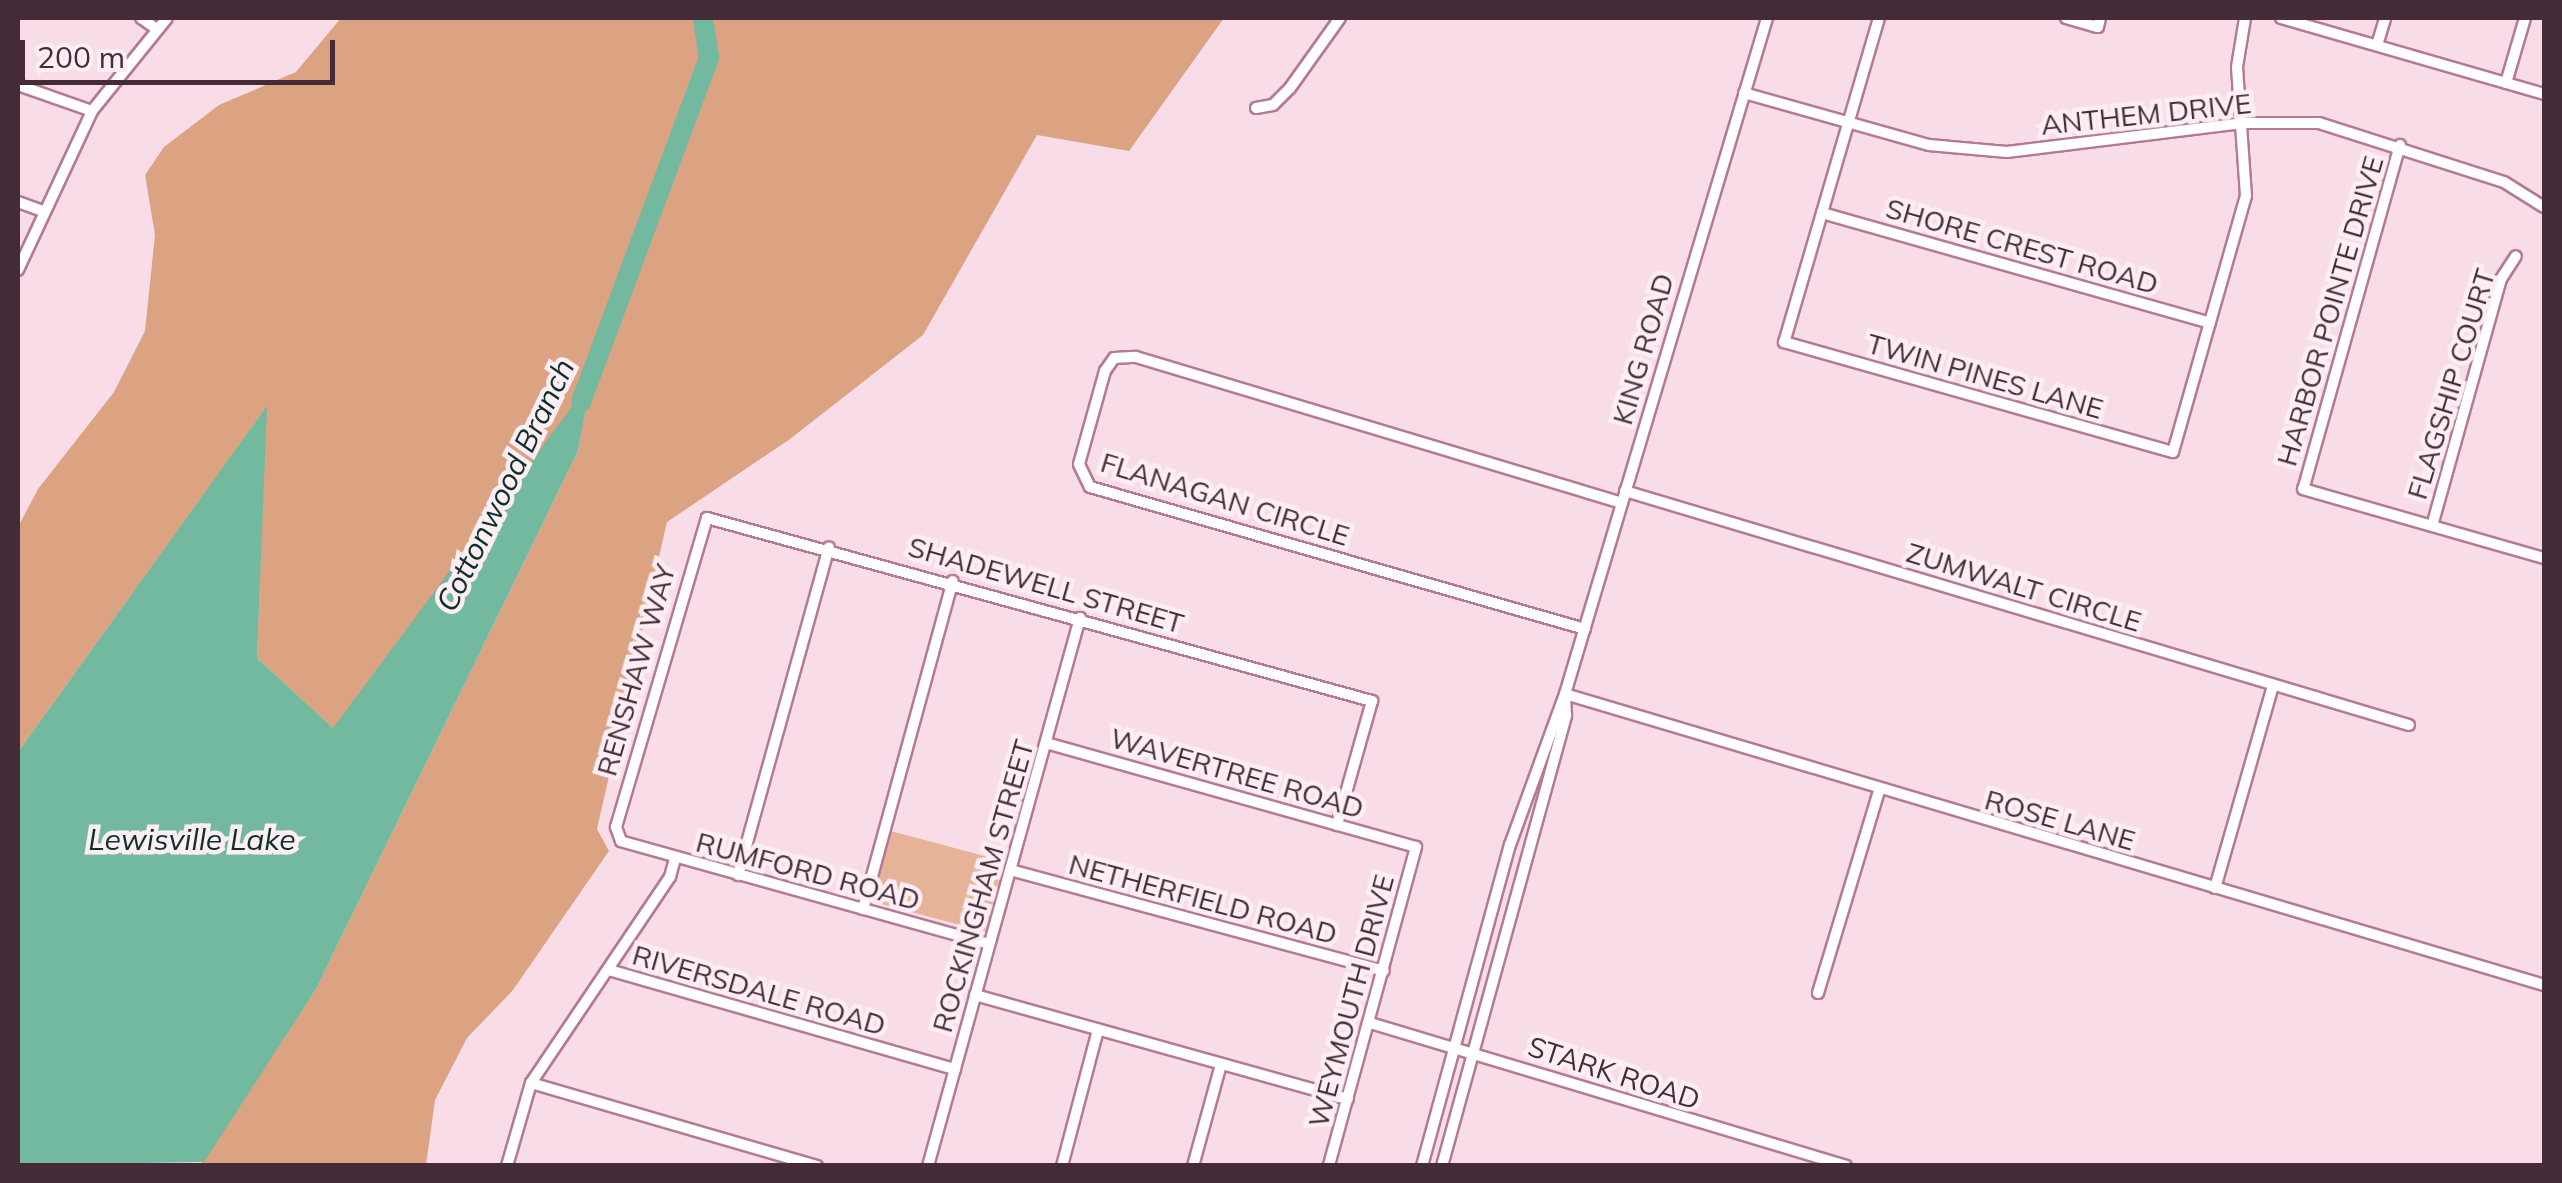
<!DOCTYPE html>
<style>
body{margin:0}
#map{position:relative;width:2562px;height:1183px;overflow:hidden;background:#f8dde8;font-family:Mulish,sans-serif}
div>[style]{position:absolute}
.green>*{inset:0;background:#e6b398;transform-origin:0 0}
.forest>*{inset:0;background:#dca383}
.water>*{inset:0;background:#72b9a0}
.river>*{height:20px;margin:-10px;padding:0 10px;transform-origin:10px;border-radius:10px;background:#72b9a0}
.roads{filter:drop-shadow(2px 0 #b57995) drop-shadow(-2px 0 #b57995) drop-shadow(0 2px #b57995) drop-shadow(0 -2px #b57995)}
.minor>*{height:10px;margin:-5px;padding:0 5px;transform-origin:5px;border-radius:5px;background:#fff}
span{translate:-50% -50%;white-space:nowrap;text-align:center;line-height:1.15;-webkit-text-stroke:9px #fceef4;paint-order:stroke}
.street-label{font-size:28px;color:#452b38}
.water-label{font-size:30px;color:#0e3026;font-style:italic}
.frame{position:absolute;inset:0;border:20px solid #452b38;pointer-events:none}
.scale{position:absolute;left:20px;top:40px;width:315px;height:45px;box-sizing:border-box;border:5px solid #452b38;border-top:0;padding-left:12px;font-size:30px;line-height:35px;white-space:nowrap;color:#452b38;-webkit-text-stroke:8px #fceef4;paint-order:stroke}
</style>
<div id="map">
<div class="green">
<i style="left:891px;top:831px;width:117px;height:73px;rotate:15deg"></i>
</div>
<div class="forest">
<i style="clip-path:polygon(341px 18px,1224px 18px,1129px 151px,1037px 135px,923px 335px,790px 439px,667px 522px,597px 829px,609px 851px,513px 990px,467px 1038px,435px 1100px,426px 1165px,200px 1165px,316px 989px,578px 451px,590px 383px,334px 729px,257px 658px,266px 408px,18px 752px,18px 527px,38px 489px,114px 392px,145px 331px,155px 235px,145px 175px,164px 147px,219px 105px,296px 72px)"></i>
</div>
<div class="water">
<i style="clip-path:polygon(591px 381px,578px 451px,316px 989px,204px 1162px,18px 1165px,18px 752px,267px 406px,257px 658px,333px 728px)"></i>
</div>
<div class="river">
<i style="left:581px;top:402px;width:368px;rotate:-69.6deg"></i>
<i style="left:709px;top:57px;width:39px;rotate:-99deg"></i>
</div>
<div class="roads">
<div class="minor">
<i style="left:141px;top:18px;width:19px;rotate:35deg"></i>
<i style="left:1879px;top:18px;width:338px;rotate:106.3deg"></i>
<i style="left:1784px;top:342px;width:404px;rotate:15.8deg"></i>
<i style="left:2173px;top:452px;width:266px;rotate:-74.1deg"></i>
<i style="left:2246px;top:196px;width:129px;rotate:-94deg"></i>
<i style="left:2237px;top:67px;width:50px;rotate:-80.7deg"></i>
<i style="left:2066px;top:18px;width:33px;rotate:16deg"></i>
<i style="left:2098px;top:27px;width:9px;rotate:-77deg"></i>
<i style="left:2281px;top:18px;width:274px;rotate:16.1deg"></i>
<i style="left:2377px;top:45px;width:28px;rotate:-73deg"></i>
<i style="left:2506px;top:83px;width:68px;rotate:-73.7deg"></i>
<i style="left:18px;top:85px;width:78px;rotate:19.4deg"></i>
<i style="left:1744px;top:93px;width:192px;rotate:15.7deg"></i>
<i style="left:1929px;top:145px;width:78px;rotate:5.1deg"></i>
<i style="left:2007px;top:152px;width:239px;rotate:-7deg"></i>
<i style="left:2244px;top:123px;width:75px"></i>
<i style="left:2319px;top:123px;width:194px;rotate:17.7deg"></i>
<i style="left:2504px;top:182px;width:47px;rotate:32deg"></i>
<i style="left:1256px;top:108px;width:17px;rotate:-10deg"></i>
<i style="left:1273px;top:105px;width:24px;rotate:-45deg"></i>
<i style="left:1290px;top:88px;width:86px;rotate:-54.5deg"></i>
<i style="left:2400px;top:145px;width:357px;rotate:105.7deg"></i>
<i style="left:2303px;top:489px;width:251px;rotate:16deg"></i>
<i style="left:18px;top:202px;width:27px;rotate:20deg"></i>
<i style="left:1822px;top:213px;width:403px;rotate:15.8deg"></i>
<i style="left:18px;top:270px;width:175px;rotate:-65deg"></i>
<i style="left:92px;top:111px;width:119px;rotate:-51.1deg"></i>
<i style="left:1625px;top:491px;width:818px;rotate:16.62deg"></i>
<i style="left:2432px;top:526px;width:256px;rotate:-74.4deg"></i>
<i style="left:2501px;top:279px;width:27px;rotate:-57deg"></i>
<i style="left:1585px;top:629px;width:515px;rotate:-163.99deg"></i>
<i style="left:1090px;top:487px;width:25px;rotate:-116deg"></i>
<i style="left:1079px;top:464px;width:97px;rotate:-74.4deg"></i>
<i style="left:1105px;top:371px;width:16px;rotate:-55deg"></i>
<i style="left:1114px;top:358px;width:22px;rotate:-3deg"></i>
<i style="left:1136px;top:357px;width:507px;rotate:16.72deg"></i>
<i style="left:1565px;top:694px;width:1021px;rotate:16.55deg"></i>
<i style="left:1046px;top:743px;width:384px;rotate:15.7deg"></i>
<i style="left:1416px;top:847px;width:331px;rotate:105.3deg"></i>
<i style="left:1010px;top:870px;width:387px;rotate:15.1deg"></i>
<i style="left:738px;top:875px;width:340px;rotate:-74.5deg"></i>
<i style="left:2215px;top:888px;width:210px;rotate:-74deg"></i>
<i style="left:863px;top:909px;width:340px;rotate:-74.7deg"></i>
<i style="left:989px;top:944px;width:382px;rotate:-164.4deg"></i>
<i style="left:621px;top:841px;width:15px;rotate:-110deg"></i>
<i style="left:616px;top:827px;width:322px;rotate:-73.6deg"></i>
<i style="left:707px;top:518px;width:690px;rotate:15.39deg"></i>
<i style="left:1372px;top:701px;width:129px;rotate:105.8deg"></i>
<i style="left:609px;top:970px;width:360px;rotate:16deg"></i>
<i style="left:1818px;top:993px;width:211px;rotate:-73.2deg"></i>
<i style="left:975px;top:995px;width:387px;rotate:15.6deg"></i>
<i style="left:1370px;top:1023px;width:497px;rotate:16.7deg"></i>
<i style="left:531px;top:1083px;width:298px;rotate:16.2deg"></i>
<i style="left:507px;top:1166px;width:86px;rotate:-73.9deg"></i>
<i style="left:531px;top:1083px;width:249px;rotate:-56deg"></i>
<i style="left:670px;top:877px;width:20px;rotate:-75deg"></i>
<i style="left:928px;top:1166px;width:569px;rotate:-74.5deg"></i>
<i style="left:1062px;top:1166px;width:141px;rotate:-75.2deg"></i>
<i style="left:1193px;top:1166px;width:106px;rotate:-74.6deg"></i>
<i style="left:1422px;top:1166px;width:333px;rotate:-74.7deg"></i>
<i style="left:1510px;top:845px;width:161px;rotate:-70deg"></i>
<i style="left:1565px;top:694px;width:706px;rotate:-73.36deg"></i>
<i style="left:1442px;top:1166px;width:468px;rotate:-74.6deg"></i>
<i style="left:1566px;top:715px;width:20px;rotate:-93deg"></i>
</div>
</div>
<div class="street-label">
<span style="left:2146px;top:114px;rotate:-6deg">ANTHEM DRIVE</span>
<span style="left:2022px;top:246px;rotate:16deg">SHORE CREST ROAD</span>
<span style="left:2330px;top:311px;rotate:-74deg">HARBOR POINTE DRIVE</span>
<span style="left:1643px;top:349px;rotate:-74deg">KING ROAD</span>
<span style="left:1985px;top:376px;rotate:16deg">TWIN PINES LANE</span>
<span style="left:2451px;top:384px;rotate:-73deg">FLAGSHIP COURT</span>
<span style="left:1225px;top:499px;rotate:17deg">FLANAGAN CIRCLE</span>
<span style="left:1046px;top:585px;rotate:16deg">SHADEWELL STREET</span>
<span style="left:2024px;top:587px;rotate:17deg">ZUMWALT CIRCLE</span>
<span style="left:636px;top:670px;rotate:-74deg">RENSHAW WAY</span>
<span style="left:1237px;top:773px;rotate:16deg">WAVERTREE ROAD</span>
<span style="left:2060px;top:820px;rotate:16deg">ROSE LANE</span>
<span style="left:808px;top:871px;rotate:15deg">RUMFORD ROAD</span>
<span style="left:983px;top:886px;rotate:-74deg">ROCKINGHAM STREET</span>
<span style="left:1203px;top:899px;rotate:15deg">NETHERFIELD ROAD</span>
<span style="left:759px;top:990px;rotate:16deg">RIVERSDALE ROAD</span>
<span style="left:1351px;top:1001px;rotate:-75deg">WEYMOUTH DRIVE</span>
<span style="left:1614px;top:1073px;rotate:18deg">STARK ROAD</span>
</div>
<div class="water-label">
<span style="left:505px;top:485px;rotate:-64deg">Cottonwood Branch</span>
<span style="left:192px;top:839px">Lewisville Lake</span>
</div>
<div class="frame"></div>
<div class="scale">200 m</div>
</div>
